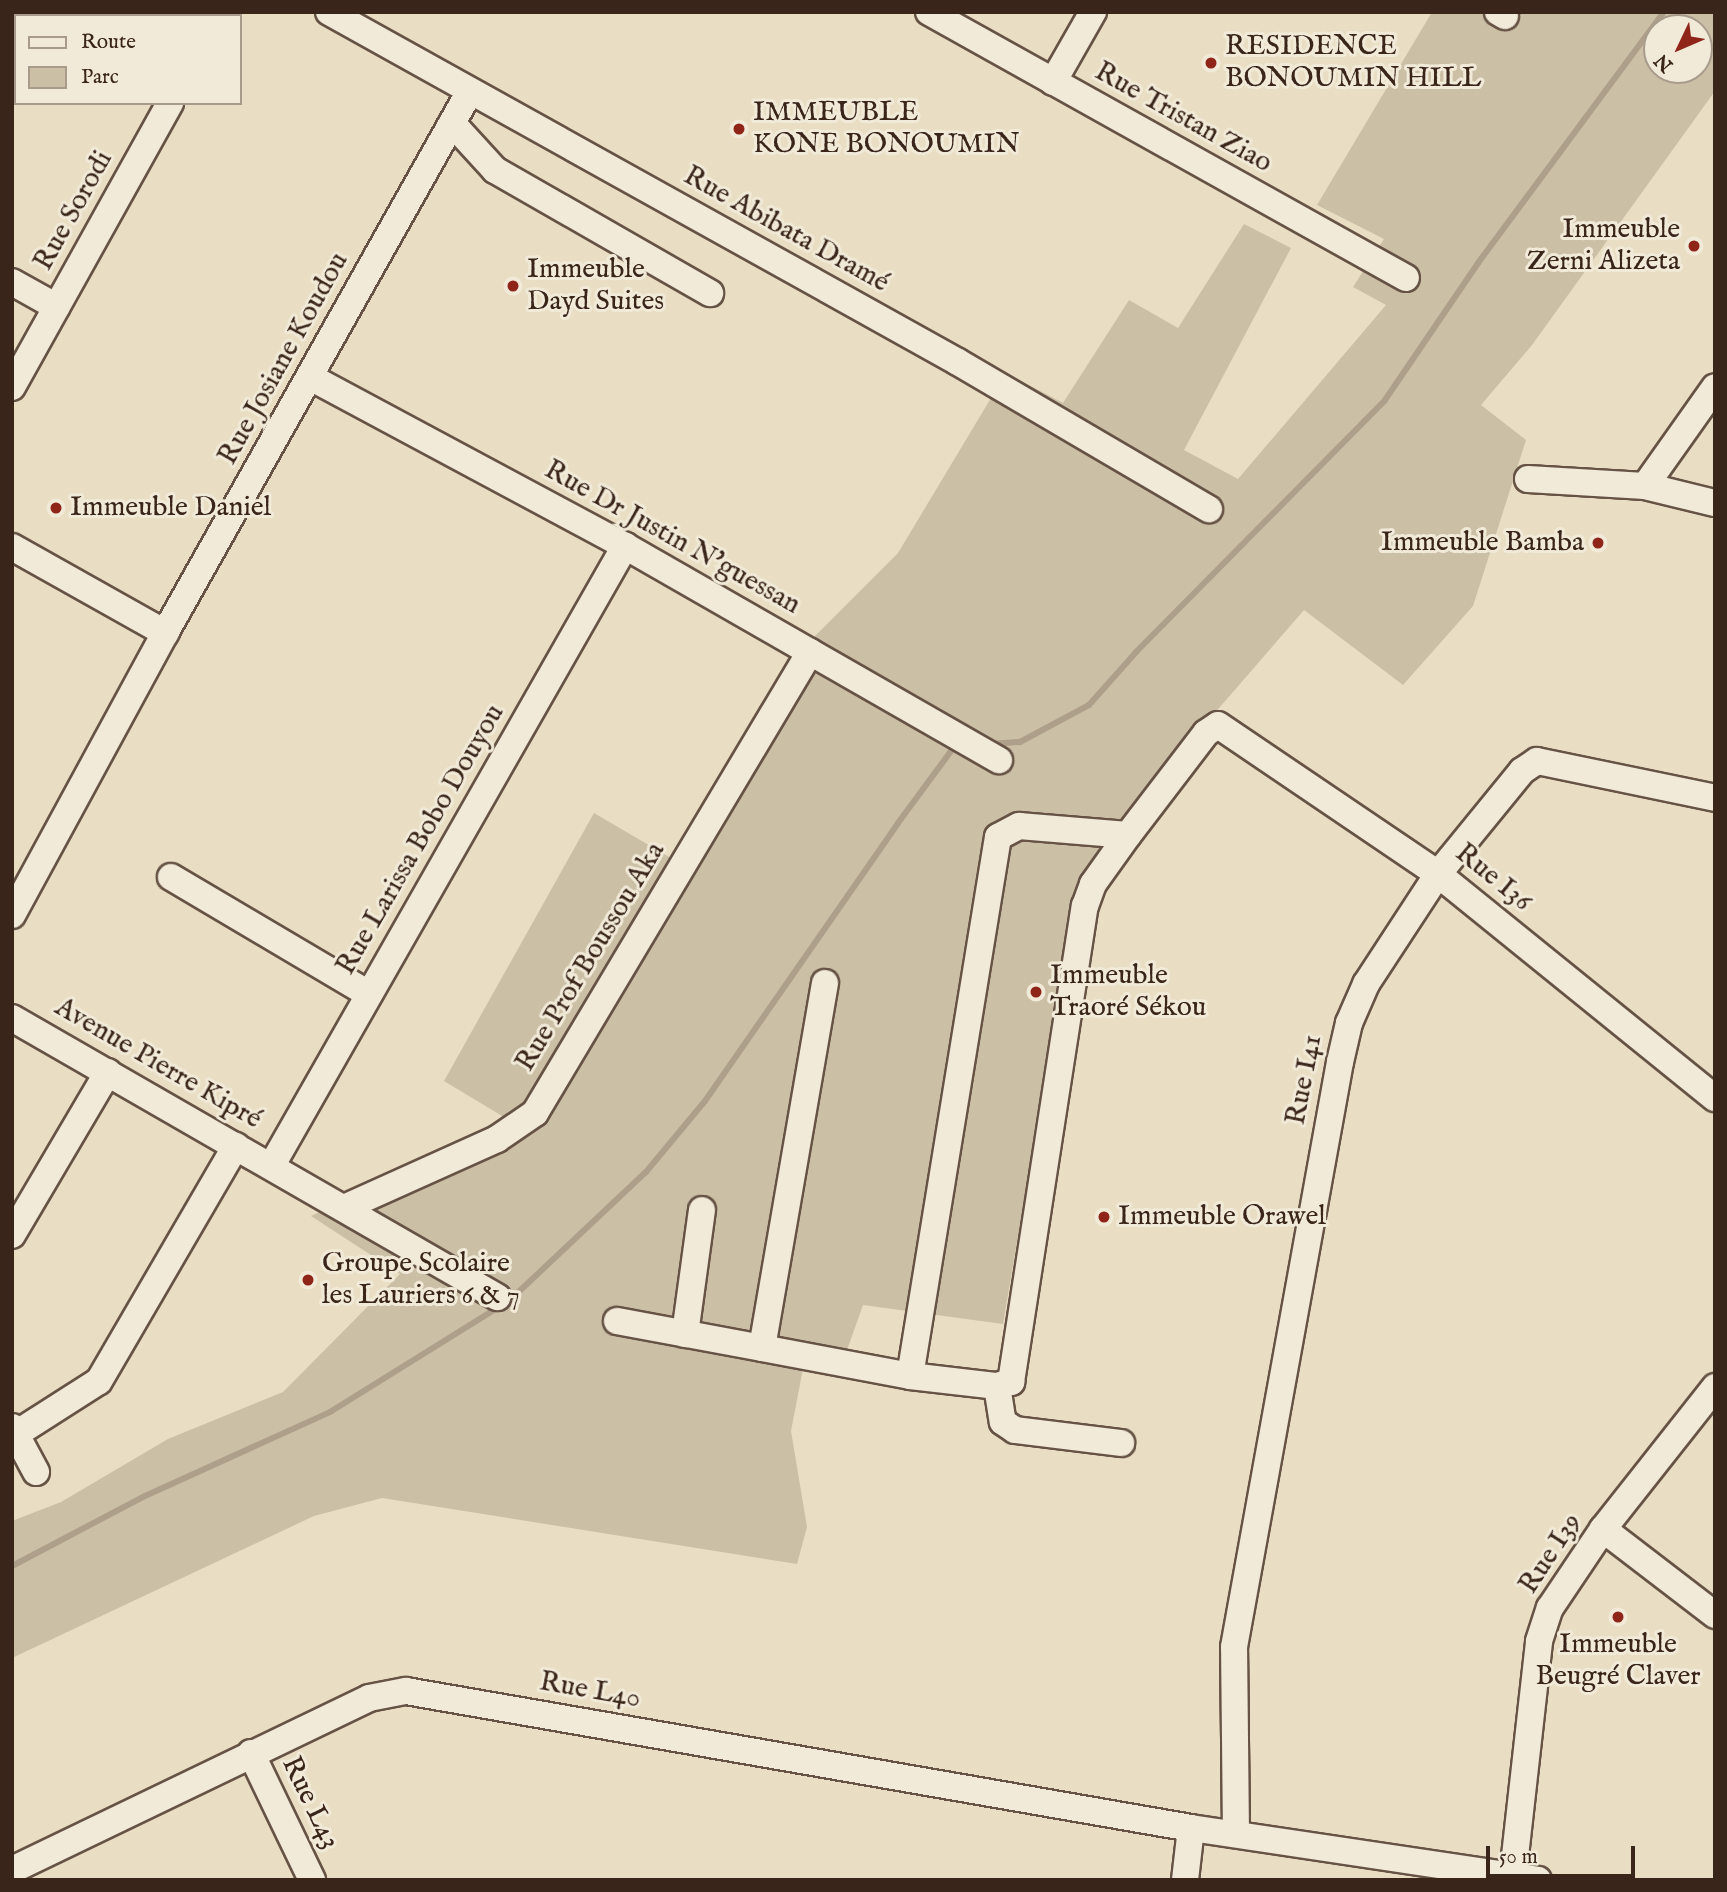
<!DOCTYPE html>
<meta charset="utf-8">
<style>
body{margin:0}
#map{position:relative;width:1727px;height:1892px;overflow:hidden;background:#e9dec3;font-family:"IM FELL English",serif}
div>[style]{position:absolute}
.green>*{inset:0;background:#cbbfa6}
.stream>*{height:6px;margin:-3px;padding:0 3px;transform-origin:3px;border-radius:3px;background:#ae9f8a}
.roads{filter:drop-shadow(2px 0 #665345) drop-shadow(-2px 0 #665345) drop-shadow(0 2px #665345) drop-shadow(0 -2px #665345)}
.minor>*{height:26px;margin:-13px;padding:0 13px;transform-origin:13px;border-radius:13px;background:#f1ead8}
.dots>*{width:19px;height:19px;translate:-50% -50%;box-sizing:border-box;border:4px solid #f1ead8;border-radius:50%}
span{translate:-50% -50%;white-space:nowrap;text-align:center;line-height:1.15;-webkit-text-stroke:6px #f1ead8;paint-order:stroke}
.poi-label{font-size:28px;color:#3a251b}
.left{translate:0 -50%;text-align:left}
.right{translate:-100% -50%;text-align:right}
.street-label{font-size:28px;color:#3a251b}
.frame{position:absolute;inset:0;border:14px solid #3a251b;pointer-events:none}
.legend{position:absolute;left:14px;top:14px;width:228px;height:91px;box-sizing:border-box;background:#f1ead8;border:2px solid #a89b8c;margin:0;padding:9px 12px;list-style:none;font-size:21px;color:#3a251b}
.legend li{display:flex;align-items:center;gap:14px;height:35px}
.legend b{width:35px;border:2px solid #a89b8c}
.north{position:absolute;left:1643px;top:14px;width:70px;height:70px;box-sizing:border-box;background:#f1ead8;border:2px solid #a89b8c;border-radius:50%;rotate:226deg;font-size:19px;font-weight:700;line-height:28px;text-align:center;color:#3a251b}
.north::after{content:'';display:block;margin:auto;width:24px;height:32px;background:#8f2418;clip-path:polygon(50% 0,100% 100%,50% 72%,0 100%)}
.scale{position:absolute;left:1486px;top:1846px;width:149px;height:32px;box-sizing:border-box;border:4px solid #3a251b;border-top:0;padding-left:9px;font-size:21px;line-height:24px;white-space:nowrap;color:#3a251b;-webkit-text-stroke:5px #f1ead8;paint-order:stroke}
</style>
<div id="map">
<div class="green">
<i style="clip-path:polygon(evenodd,1432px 12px,1715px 12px,1715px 91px,1532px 345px,1481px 405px,1526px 440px,1473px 606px,1403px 685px,1304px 610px,1200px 730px,1075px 899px,1003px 1324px,863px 1305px,841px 1367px,806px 1353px,791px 1431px,807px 1527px,797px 1564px,382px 1498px,314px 1516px,12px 1658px,12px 1521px,61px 1502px,168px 1439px,283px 1392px,400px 1274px,311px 1216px,512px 1122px,444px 1081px,594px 813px,676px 861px,812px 639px,898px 553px,1006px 373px,1063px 403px,1129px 300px,1178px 328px,1244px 224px,1291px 248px,1184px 450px,1238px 479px,1386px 305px,1353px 287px,1384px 239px,1317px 205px,1432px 12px,1657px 28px,1699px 28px,1699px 70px,1657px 70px,1657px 28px)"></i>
</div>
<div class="stream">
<i style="left:991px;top:744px;width:29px;rotate:-4deg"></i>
<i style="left:1020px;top:742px;width:78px;rotate:-28.2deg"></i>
<i style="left:1089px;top:705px;width:71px;rotate:-48.4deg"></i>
<i style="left:1136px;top:652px;width:354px;rotate:-45.3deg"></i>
<i style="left:1385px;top:400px;width:166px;rotate:-55.8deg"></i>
<i style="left:1478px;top:263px;width:312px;rotate:-53.5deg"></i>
<i style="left:12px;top:1566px;width:150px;rotate:-27.8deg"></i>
<i style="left:145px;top:1496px;width:203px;rotate:-24.4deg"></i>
<i style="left:330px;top:1412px;width:212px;rotate:-31.9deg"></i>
<i style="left:510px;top:1300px;width:187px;rotate:-43.3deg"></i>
<i style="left:646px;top:1172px;width:92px;rotate:-50.3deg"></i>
<i style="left:705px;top:1101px;width:338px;rotate:-55.2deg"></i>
<i style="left:898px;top:823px;width:94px;rotate:-53.6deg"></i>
<i style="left:954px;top:747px;width:5px;rotate:-11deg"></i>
</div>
<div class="roads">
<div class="minor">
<i style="left:329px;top:12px;width:720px;rotate:29.09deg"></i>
<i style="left:958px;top:362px;width:291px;rotate:30.4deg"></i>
<i style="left:929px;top:12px;width:546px;rotate:29.15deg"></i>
<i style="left:1498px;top:12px;width:8px;rotate:30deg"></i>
<i style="left:219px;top:16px;width:4px;rotate:-63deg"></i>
<i style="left:1053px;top:82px;width:81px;rotate:-60.3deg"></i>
<i style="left:452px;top:123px;width:64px;rotate:47.5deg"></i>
<i style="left:495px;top:170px;width:248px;rotate:29.8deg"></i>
<i style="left:12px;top:282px;width:51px;rotate:29.1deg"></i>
<i style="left:310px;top:377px;width:357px;rotate:28.2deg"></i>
<i style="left:625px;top:546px;width:431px;rotate:29.8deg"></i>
<i style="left:12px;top:387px;width:325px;rotate:-60.9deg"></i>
<i style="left:1528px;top:479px;width:117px;rotate:3.4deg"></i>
<i style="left:1645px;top:486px;width:72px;rotate:13.7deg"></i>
<i style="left:1645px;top:486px;width:121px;rotate:-54.7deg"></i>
<i style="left:12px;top:547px;width:176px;rotate:29.3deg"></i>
<i style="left:171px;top:877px;width:230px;rotate:30.6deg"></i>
<i style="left:12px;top:915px;width:321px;rotate:-61.5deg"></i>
<i style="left:165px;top:633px;width:622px;rotate:-60.63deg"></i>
<i style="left:825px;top:983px;width:370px;rotate:99.8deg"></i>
<i style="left:762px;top:1348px;width:151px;rotate:10.7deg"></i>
<i style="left:910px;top:1376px;width:88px;rotate:6.6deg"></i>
<i style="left:997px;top:1386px;width:15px;rotate:-16deg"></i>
<i style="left:1011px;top:1382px;width:482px;rotate:-81.2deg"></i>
<i style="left:1085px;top:906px;width:23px;rotate:-70deg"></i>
<i style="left:1093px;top:884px;width:60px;rotate:-54.5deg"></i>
<i style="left:1128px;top:835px;width:128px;rotate:-52.6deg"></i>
<i style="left:1206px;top:733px;width:14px;rotate:-34deg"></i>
<i style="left:1218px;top:725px;width:266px;rotate:34.1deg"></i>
<i style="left:1438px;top:874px;width:356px;rotate:39deg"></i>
<i style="left:12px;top:1018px;width:560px;rotate:29.91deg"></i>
<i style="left:272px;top:1165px;width:713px;rotate:-60.3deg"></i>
<i style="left:346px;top:1207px;width:166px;rotate:-24.2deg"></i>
<i style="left:497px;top:1139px;width:46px;rotate:-34.4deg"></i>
<i style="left:535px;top:1113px;width:537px;rotate:-59.18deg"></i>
<i style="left:12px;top:1235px;width:189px;rotate:-59.5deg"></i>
<i style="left:617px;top:1321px;width:147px;rotate:10.5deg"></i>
<i style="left:685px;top:1334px;width:125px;rotate:-82.2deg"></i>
<i style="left:910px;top:1376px;width:546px;rotate:-80.73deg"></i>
<i style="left:998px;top:837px;width:24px;rotate:-28deg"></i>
<i style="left:1019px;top:826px;width:109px;rotate:4.7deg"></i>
<i style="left:997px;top:1386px;width:36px;rotate:81deg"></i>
<i style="left:1003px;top:1422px;width:14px;rotate:34deg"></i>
<i style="left:1015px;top:1430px;width:107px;rotate:7deg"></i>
<i style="left:12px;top:1427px;width:51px;rotate:61.9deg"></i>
<i style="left:16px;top:1434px;width:98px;rotate:-32.6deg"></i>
<i style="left:99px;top:1381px;width:272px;rotate:-59.8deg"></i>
<i style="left:1603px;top:1529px;width:141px;rotate:37.5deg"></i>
<i style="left:251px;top:1753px;width:141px;rotate:64.3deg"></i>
<i style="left:1236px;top:1834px;width:187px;rotate:-90.6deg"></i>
<i style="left:1234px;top:1647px;width:595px;rotate:-79.73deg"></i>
<i style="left:1340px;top:1062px;width:40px;rotate:-77deg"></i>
<i style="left:1349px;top:1023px;width:43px;rotate:-66.4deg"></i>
<i style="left:1366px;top:984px;width:131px;rotate:-56.8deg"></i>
<i style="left:1438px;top:874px;width:133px;rotate:-50.8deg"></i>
<i style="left:1522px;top:771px;width:18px;rotate:-34deg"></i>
<i style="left:1537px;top:761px;width:182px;rotate:11.7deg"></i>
<i style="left:12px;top:1870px;width:396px;rotate:-25.7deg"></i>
<i style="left:369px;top:1698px;width:38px;rotate:-11deg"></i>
<i style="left:406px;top:1691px;width:797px;rotate:9.9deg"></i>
<i style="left:1191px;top:1828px;width:351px;rotate:8.5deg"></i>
<i style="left:1513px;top:1874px;width:234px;rotate:-83.6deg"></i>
<i style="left:1539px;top:1641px;width:35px;rotate:-72deg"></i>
<i style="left:1550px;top:1608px;width:95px;rotate:-56.1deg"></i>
<i style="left:1603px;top:1529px;width:181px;rotate:-51.7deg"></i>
<i style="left:1185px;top:1880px;width:52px;rotate:-83.4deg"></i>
</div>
</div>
<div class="dots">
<i style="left:1211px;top:63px;background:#8f2418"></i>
<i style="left:739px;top:129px;background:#8f2418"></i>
<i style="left:1694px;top:246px;background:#8f2418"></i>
<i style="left:513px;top:286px;background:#8f2418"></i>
<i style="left:56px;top:508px;background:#8f2418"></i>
<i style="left:1598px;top:543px;background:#8f2418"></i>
<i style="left:1036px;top:992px;background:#8f2418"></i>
<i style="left:1104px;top:1217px;background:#8f2418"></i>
<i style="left:308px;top:1280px;background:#8f2418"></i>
<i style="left:1618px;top:1617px;background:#8f2418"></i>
</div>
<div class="poi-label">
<span class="left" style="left:1225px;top:63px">RESIDENCE<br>BONOUMIN HILL</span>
<span class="left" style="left:753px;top:129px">IMMEUBLE<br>KONE BONOUMIN</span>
<span class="right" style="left:1680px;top:246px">Immeuble<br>Zerni Alizeta</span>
<span class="left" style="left:527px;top:286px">Immeuble<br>Dayd Suites</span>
<span class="left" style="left:70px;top:508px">Immeuble Daniel</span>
<span class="right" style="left:1584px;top:543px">Immeuble Bamba</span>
<span class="left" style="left:1050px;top:992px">Immeuble<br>Traoré Sékou</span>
<span class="left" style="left:1118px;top:1217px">Immeuble Orawel</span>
<span class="left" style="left:322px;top:1280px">Groupe Scolaire<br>les Lauriers 6 &amp; 7</span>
<span style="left:1618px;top:1661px">Immeuble<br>Beugré Claver</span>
</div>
<div class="street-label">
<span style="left:1183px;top:118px;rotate:29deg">Rue Tristan Ziao</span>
<span style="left:74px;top:211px;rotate:-61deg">Rue Sorodi</span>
<span style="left:786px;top:230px;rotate:29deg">Rue Abibata Dramé</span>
<span style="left:284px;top:359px;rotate:-61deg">Rue Josiane Koudou</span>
<span style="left:672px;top:538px;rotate:29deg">Rue Dr Justin N'guessan</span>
<span style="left:421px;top:840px;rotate:-60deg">Rue Larissa Bobo Douyou</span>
<span style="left:1493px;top:878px;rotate:39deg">Rue I36</span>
<span style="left:591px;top:957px;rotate:-59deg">Rue Prof Boussou Aka</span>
<span style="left:158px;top:1064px;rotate:30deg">Avenue Pierre Kipré</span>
<span style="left:1305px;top:1080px;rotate:-79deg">Rue I41</span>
<span style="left:1551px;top:1554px;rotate:-57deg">Rue I39</span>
<span style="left:590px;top:1691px;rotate:10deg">Rue L40</span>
<span style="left:310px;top:1803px;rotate:64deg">Rue L43</span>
</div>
<div class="frame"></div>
<ul class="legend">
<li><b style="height:9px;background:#f1ead8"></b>Route</li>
<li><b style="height:19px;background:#cbbfa6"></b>Parc</li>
</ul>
<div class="north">N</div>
<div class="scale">50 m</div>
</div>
